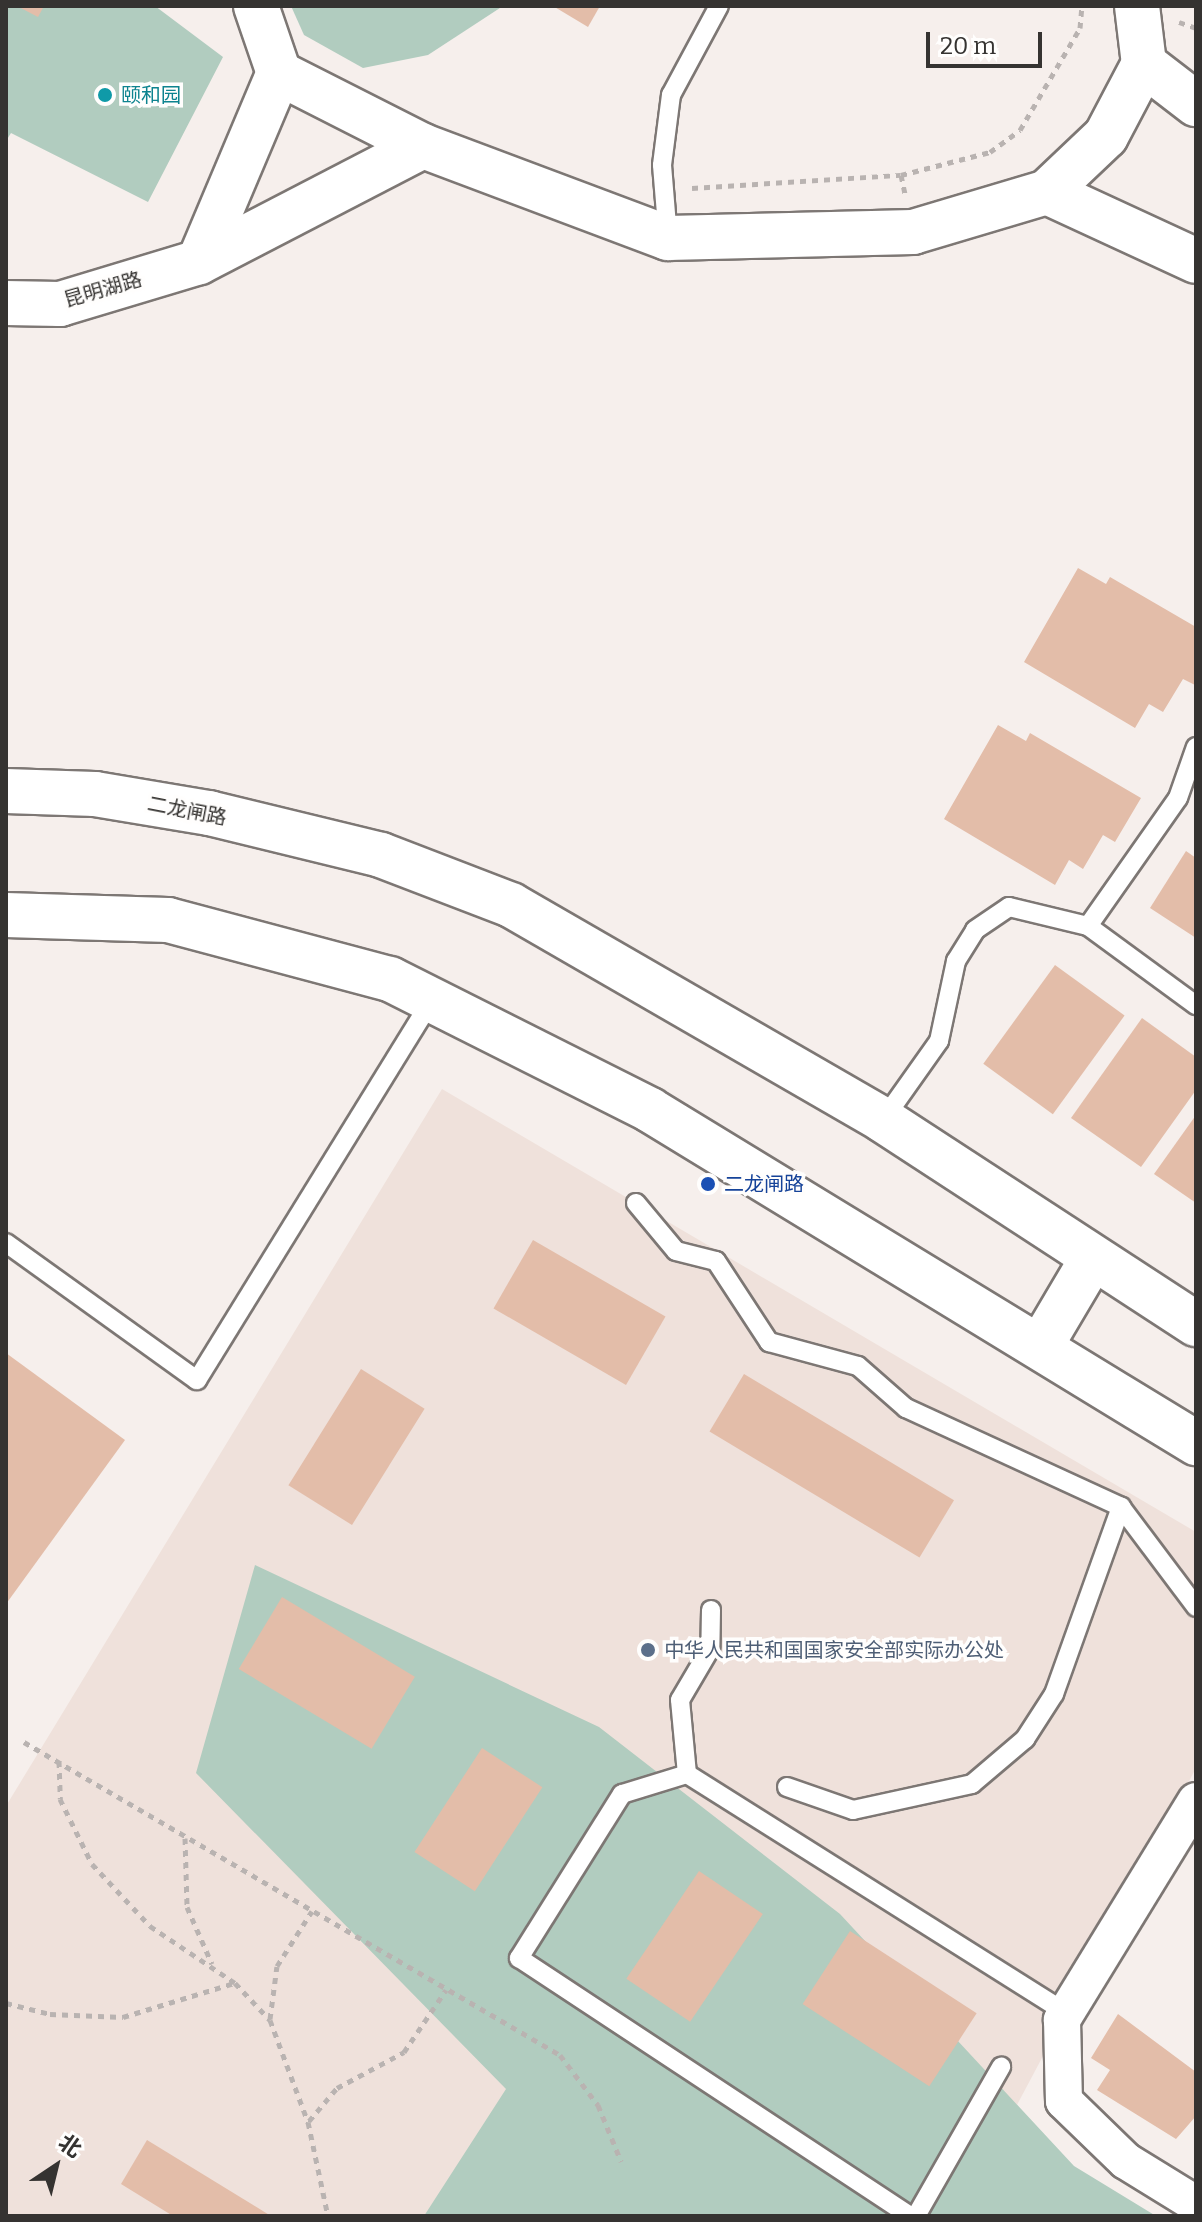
<!DOCTYPE html>
<meta charset="utf-8">
<style>
body{margin:0}
#map{position:relative;width:1202px;height:2222px;overflow:hidden;background:#f6efec;font-family:Bitter,"Noto Sans SC",serif}
div>[style]{position:absolute}
.built>*{inset:0;background:#efe1db}
.green>*{inset:0;background:#b1ccbf}
.building>*{inset:0;background:#e3bda9;transform-origin:0 0}
.path>*{height:5px;margin-top:-2.5px;transform-origin:0;background:repeating-linear-gradient(90deg,#b9b3b1 0 6px,transparent 0 12px)}
.roads{filter:drop-shadow(2px 0 #7d7774) drop-shadow(-2px 0 #7d7774) drop-shadow(0 2px #7d7774) drop-shadow(0 -2px #7d7774)}
.lane>*{height:18px;margin:-9px;padding:0 9px;transform-origin:9px;border-radius:9px;background:#fff}
.street>*{height:36px;margin:-18px;padding:0 18px;transform-origin:18px;border-radius:18px;background:#fff}
.secondary>*{height:44px;margin:-22px;padding:0 22px;transform-origin:22px;border-radius:22px;background:#fff}
.dots>*{width:22px;height:22px;translate:-50% -50%;box-sizing:border-box;border:4px solid #fffefd;border-radius:50%}
span{translate:-50% -50%;white-space:nowrap;text-align:center;line-height:1.15;-webkit-text-stroke:7px #fffefd;paint-order:stroke}
.culture-label{font-size:20px;color:#0d838f}
.left{translate:0 -50%;text-align:left}
.street-label{font-size:20px;color:#353331}
.transit-label{font-size:20px;color:#164399}
.service-label{font-size:20px;color:#4e5e75}
.frame{position:absolute;inset:0;border:8px solid #353331;pointer-events:none}
.north{position:absolute;left:16px;top:2126px;width:80px;height:80px;-webkit-text-stroke:6px #fffefd;paint-order:stroke;rotate:35deg;font-size:22px;font-weight:700;line-height:32px;text-align:center;color:#353331}
.north::after{content:'';display:block;margin:auto;width:28px;height:36px;background:#353331;clip-path:polygon(50% 0,100% 100%,50% 72%,0 100%)}
.scale{position:absolute;left:926px;top:32px;width:116px;height:36px;box-sizing:border-box;border:4px solid #353331;border-top:0;padding-left:10px;font-size:24px;line-height:28px;white-space:nowrap;color:#353331;-webkit-text-stroke:6px #fffefd;paint-order:stroke}
</style>
<div id="map">
<div class="built">
<i style="clip-path:polygon(442px 1089px,1196px 1532px,1196px 1768px,958px 2216px,6px 2216px,6px 1806px)"></i>
</div>
<div class="green">
<i style="clip-path:polygon(6px 6px,155px 6px,223px 57px,148px 202px,11px 133px,6px 141px)"></i>
<i style="clip-path:polygon(291px 6px,503px 6px,428px 55px,363px 68px,304px 35px)"></i>
<i style="clip-path:polygon(255px 1565px,599px 1727px,840px 1914px,1074px 2166px,1156px 2216px,424px 2216px,506px 2089px,196px 1773px)"></i>
</div>
<div class="building">
<i style="clip-path:polygon(17px 6px,44px 6px,38px 17px)"></i>
<i style="clip-path:polygon(553px 6px,600px 6px,588px 27px)"></i>
<i style="clip-path:polygon(1078px 568px,1106px 584px,1110px 577px,1196px 627px,1195px 685px,1183px 679px,1163px 712px,1149px 704px,1135px 728px,1024px 662px)"></i>
<i style="clip-path:polygon(998px 725px,1026px 741px,1030px 733px,1141px 798px,1115px 842px,1103px 835px,1083px 869px,1069px 860px,1055px 885px,944px 819px)"></i>
<i style="clip-path:polygon(1186px 851px,1196px 858px,1196px 938px,1150px 908px)"></i>
<i style="left:1055px;top:965px;width:86px;height:122px;rotate:36deg"></i>
<i style="clip-path:polygon(1142px 1018px,1196px 1057px,1196px 1090px,1141px 1167px,1071px 1118px)"></i>
<i style="clip-path:polygon(1196px 1115px,1196px 1203px,1154px 1174px)"></i>
<i style="left:533px;top:1240px;width:153px;height:79px;rotate:30deg"></i>
<i style="clip-path:polygon(6px 1353px,125px 1440px,6px 1604px)"></i>
<i style="left:361px;top:1369px;width:75px;height:137px;rotate:32deg"></i>
<i style="left:744px;top:1374px;width:245px;height:67px;rotate:31deg"></i>
<i style="left:282px;top:1597px;width:155px;height:84px;rotate:31deg"></i>
<i style="left:482px;top:1748px;width:72px;height:124px;rotate:33deg"></i>
<i style="left:699px;top:1871px;width:77px;height:130px;rotate:34deg"></i>
<i style="left:850px;top:1931px;width:151px;height:87px;rotate:33deg"></i>
<i style="clip-path:polygon(1118px 2014px,1196px 2072px,1196px 2116px,1176px 2139px,1097px 2090px,1110px 2070px,1091px 2058px)"></i>
<i style="clip-path:polygon(147px 2140px,271px 2216px,173px 2216px,121px 2184px)"></i>
</div>
<div class="path">
<i style="left:1179px;top:22px;width:18px;rotate:19deg"></i>
<i style="left:901px;top:175px;width:19px;rotate:78deg"></i>
<i style="left:692px;top:188px;width:209px;rotate:-3.6deg"></i>
<i style="left:901px;top:175px;width:92px;rotate:-14.5deg"></i>
<i style="left:990px;top:152px;width:37px;rotate:-36deg"></i>
<i style="left:1020px;top:130px;width:118px;rotate:-59.5deg"></i>
<i style="left:1080px;top:28px;width:22px;rotate:-85deg"></i>
<i style="left:24px;top:1742px;width:621px;rotate:30.28deg"></i>
<i style="left:560px;top:2055px;width:63px;rotate:52.8deg"></i>
<i style="left:598px;top:2105px;width:61px;rotate:67.7deg"></i>
<i style="left:59px;top:1761px;width:38px;rotate:88deg"></i>
<i style="left:60px;top:1799px;width:72px;rotate:63.8deg"></i>
<i style="left:92px;top:1864px;width:85px;rotate:46.9deg"></i>
<i style="left:150px;top:1926px;width:102px;rotate:33.8deg"></i>
<i style="left:235px;top:1983px;width:51px;rotate:46.6deg"></i>
<i style="left:270px;top:2020px;width:109px;rotate:69.6deg"></i>
<i style="left:308px;top:2122px;width:96px;rotate:78deg"></i>
<i style="left:185px;top:1838px;width:69px;rotate:88.3deg"></i>
<i style="left:187px;top:1907px;width:62px;rotate:66.3deg"></i>
<i style="left:6px;top:2003px;width:45px;rotate:14deg"></i>
<i style="left:50px;top:2014px;width:73px;rotate:2.4deg"></i>
<i style="left:123px;top:2017px;width:116px;rotate:-17deg"></i>
<i style="left:270px;top:2019px;width:53px;rotate:-82.5deg"></i>
<i style="left:277px;top:1966px;width:65px;rotate:-57.5deg"></i>
<i style="left:309px;top:2121px;width:43px;rotate:-49.7deg"></i>
<i style="left:337px;top:2088px;width:76px;rotate:-28.2deg"></i>
<i style="left:404px;top:2052px;width:75px;rotate:-55.9deg"></i>
</div>
<div class="roads">
<div class="lane">
<i style="left:668px;top:238px;width:73px;rotate:-94.7deg"></i>
<i style="left:662px;top:165px;width:71px;rotate:-82.7deg"></i>
<i style="left:671px;top:95px;width:101px;rotate:-61.7deg"></i>
<i style="left:1088px;top:926px;width:156px;rotate:-54.9deg"></i>
<i style="left:1178px;top:798px;width:54px;rotate:-70.6deg"></i>
<i style="left:883px;top:1120px;width:97px;rotate:-54.7deg"></i>
<i style="left:939px;top:1041px;width:82px;rotate:-78deg"></i>
<i style="left:956px;top:961px;width:36px;rotate:-58deg"></i>
<i style="left:975px;top:930px;width:41px;rotate:-34.1deg"></i>
<i style="left:1009px;top:907px;width:81px;rotate:13.5deg"></i>
<i style="left:1088px;top:926px;width:134px;rotate:36.2deg"></i>
<i style="left:636px;top:1203px;width:62px;rotate:50.2deg"></i>
<i style="left:676px;top:1251px;width:41px;rotate:14deg"></i>
<i style="left:716px;top:1261px;width:97px;rotate:56.8deg"></i>
<i style="left:769px;top:1342px;width:92px;rotate:15.1deg"></i>
<i style="left:858px;top:1366px;width:64px;rotate:41.2deg"></i>
<i style="left:906px;top:1408px;width:237px;rotate:24.7deg"></i>
<i style="left:1121px;top:1507px;width:125px;rotate:53.1deg"></i>
<i style="left:6px;top:1243px;width:235px;rotate:35.7deg"></i>
<i style="left:197px;top:1380px;width:445px;rotate:-58.3deg"></i>
<i style="left:711px;top:1610px;width:39px;rotate:91deg"></i>
<i style="left:710px;top:1649px;width:59px;rotate:120.5deg"></i>
<i style="left:680px;top:1700px;width:74px;rotate:84.6deg"></i>
<i style="left:687px;top:1774px;width:449px;rotate:32.2deg"></i>
<i style="left:687px;top:1774px;width:68px;rotate:162.9deg"></i>
<i style="left:622px;top:1794px;width:194px;rotate:122.1deg"></i>
<i style="left:519px;top:1958px;width:469px;rotate:33.4deg"></i>
<i style="left:787px;top:1787px;width:70px;rotate:19.2deg"></i>
<i style="left:853px;top:1810px;width:122px;rotate:-12.3deg"></i>
<i style="left:972px;top:1784px;width:70px;rotate:-40.3deg"></i>
<i style="left:1025px;top:1739px;width:54px;rotate:-57.2deg"></i>
<i style="left:1054px;top:1694px;width:199px;rotate:-70.3deg"></i>
<i style="left:916px;top:2216px;width:172px;rotate:-60.3deg"></i>
</div>
<div class="street">
<i style="left:1196px;top:1801px;width:257px;rotate:121.5deg"></i>
<i style="left:1062px;top:2020px;width:81px;rotate:88.6deg"></i>
<i style="left:1064px;top:2101px;width:86px;rotate:44.1deg"></i>
<i style="left:1126px;top:2161px;width:82px;rotate:31.6deg"></i>
</div>
<div class="secondary">
<i style="left:256px;top:6px;width:71px;rotate:71.1deg"></i>
<i style="left:279px;top:73px;width:161px;rotate:26.9deg"></i>
<i style="left:423px;top:146px;width:262px;rotate:20.6deg"></i>
<i style="left:668px;top:238px;width:245px;rotate:-1.4deg"></i>
<i style="left:913px;top:232px;width:140px;rotate:-16.6deg"></i>
<i style="left:1047px;top:192px;width:81px;rotate:-43.5deg"></i>
<i style="left:1106px;top:136px;width:81px;rotate:-62.2deg"></i>
<i style="left:1144px;top:64px;width:58px;rotate:-96.9deg"></i>
<i style="left:1144px;top:64px;width:66px;rotate:37.6deg"></i>
<i style="left:1047px;top:192px;width:164px;rotate:24.8deg"></i>
<i style="left:199px;top:262px;width:205px;rotate:-67.1deg"></i>
<i style="left:6px;top:303px;width:54px;rotate:1.1deg"></i>
<i style="left:60px;top:304px;width:145px;rotate:-16.8deg"></i>
<i style="left:199px;top:262px;width:252px;rotate:-27.4deg"></i>
<i style="left:6px;top:791px;width:89px;rotate:1.9deg"></i>
<i style="left:95px;top:794px;width:116px;rotate:9.5deg"></i>
<i style="left:209px;top:813px;width:177px;rotate:13.7deg"></i>
<i style="left:381px;top:855px;width:139px;rotate:21deg"></i>
<i style="left:511px;top:905px;width:430px;rotate:30deg"></i>
<i style="left:883px;top:1120px;width:374px;rotate:33.1deg"></i>
<i style="left:6px;top:915px;width:162px;rotate:1.8deg"></i>
<i style="left:168px;top:920px;width:230px;rotate:14.9deg"></i>
<i style="left:390px;top:979px;width:291px;rotate:26.7deg"></i>
<i style="left:650px;top:1110px;width:640px;rotate:31.38deg"></i>
<i style="left:1040px;top:1347px;width:102px;rotate:-59.4deg"></i>
</div>
</div>
<div class="dots">
<i style="left:105px;top:95px;background:#0f9aa8"></i>
<i style="left:708px;top:1184px;background:#1a4fb4"></i>
<i style="left:648px;top:1650px;background:#5c6f8a"></i>
</div>
<div class="culture-label">
<span class="left" style="left:121px;top:95px">颐和园</span>
</div>
<div class="street-label">
<span style="left:103px;top:290px;rotate:-16deg">昆明湖路</span>
<span style="left:187px;top:811px;rotate:11deg">二龙闸路</span>
</div>
<div class="transit-label">
<span class="left" style="left:724px;top:1184px">二龙闸路</span>
</div>
<div class="service-label">
<span class="left" style="left:664px;top:1650px">中华人民共和国国家安全部实际办公处</span>
</div>
<div class="frame"></div>
<div class="north">北</div>
<div class="scale">20 m</div>
</div>
